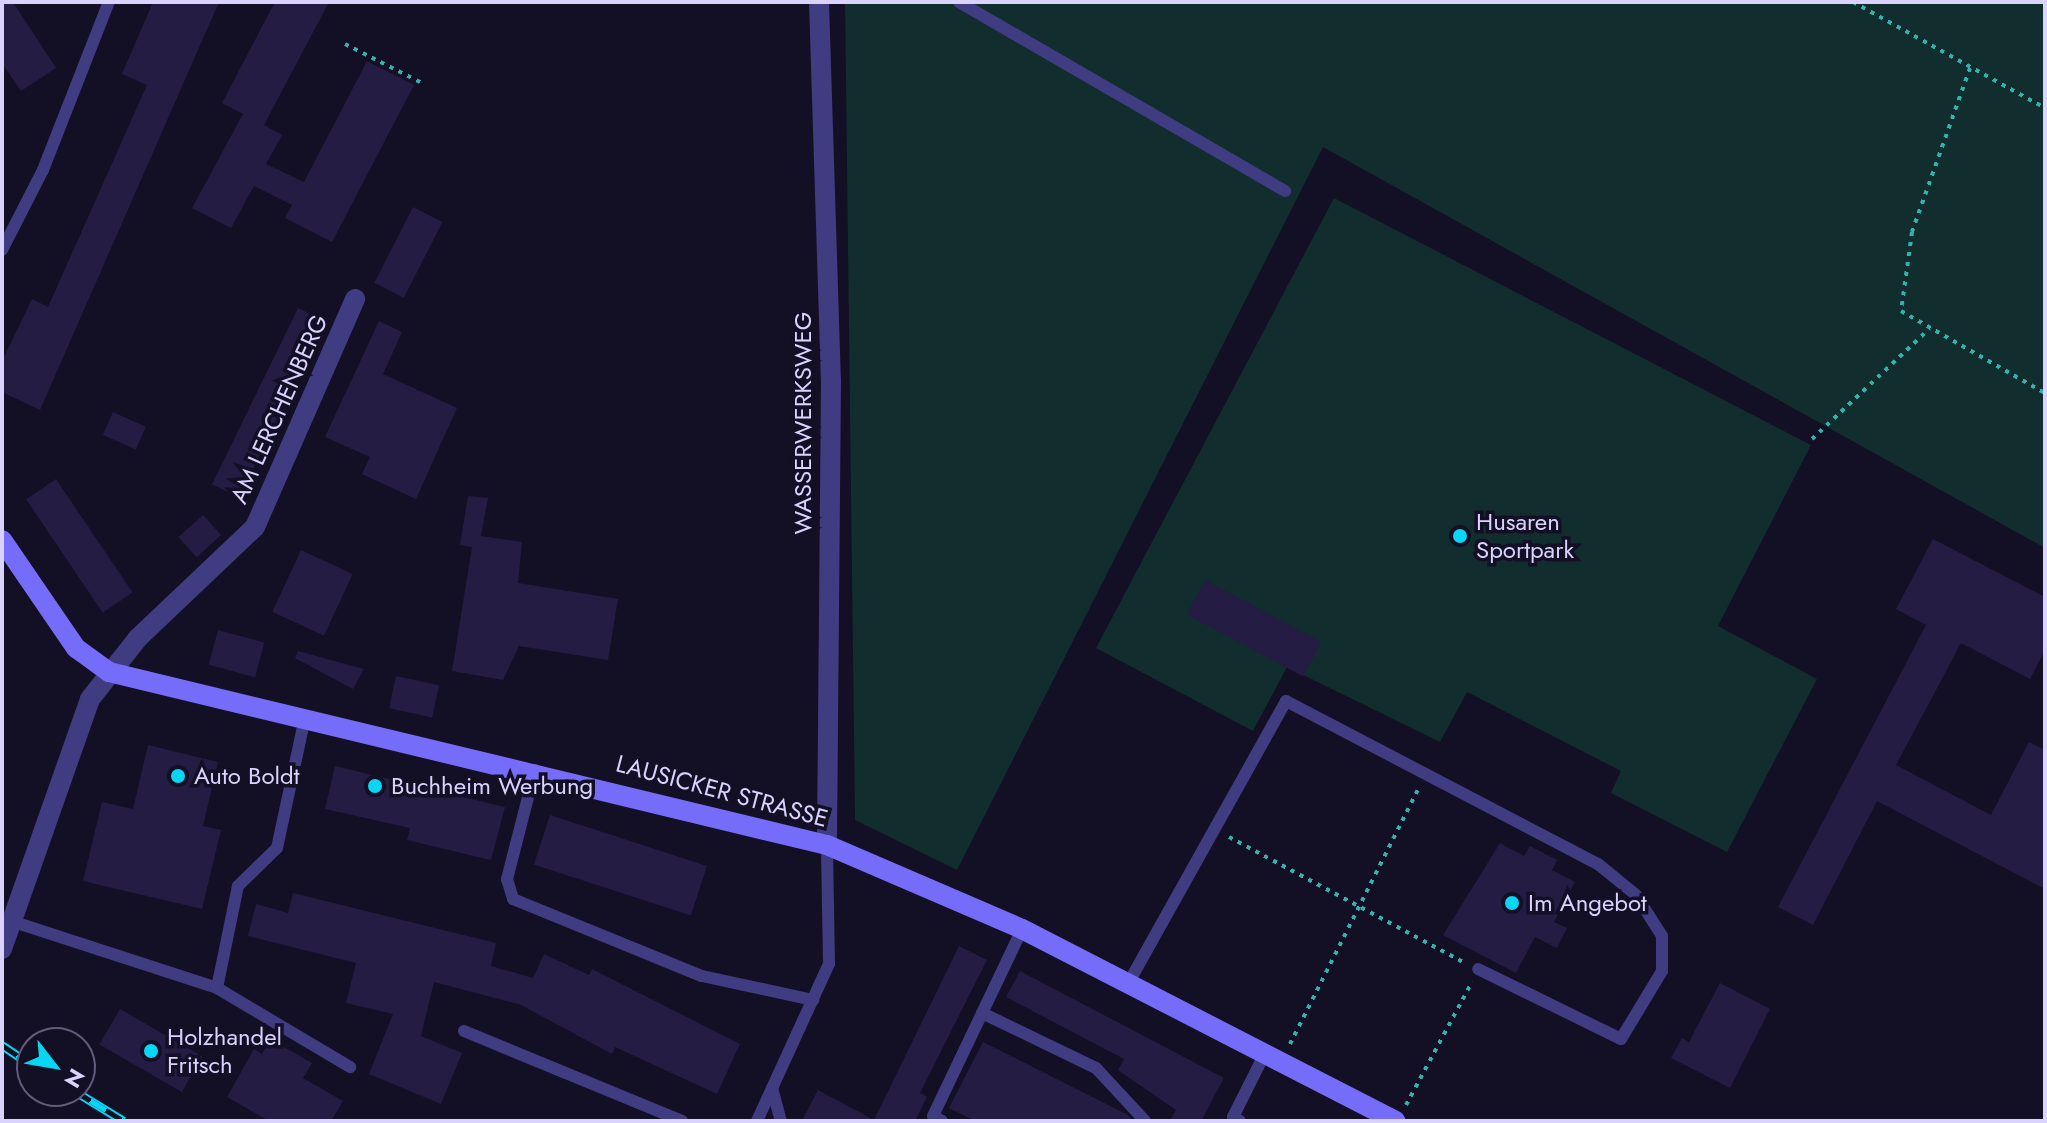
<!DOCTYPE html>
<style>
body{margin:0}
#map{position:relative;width:2047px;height:1123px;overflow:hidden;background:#130f24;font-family:Jost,sans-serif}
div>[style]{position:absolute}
.green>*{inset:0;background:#122d2d}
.building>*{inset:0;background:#251c44;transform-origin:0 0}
.path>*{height:4px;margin-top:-2px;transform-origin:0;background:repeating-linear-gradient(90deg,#33b2ae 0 4px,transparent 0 10px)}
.service>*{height:12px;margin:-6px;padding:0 6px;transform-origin:6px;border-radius:6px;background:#403c81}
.minor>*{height:20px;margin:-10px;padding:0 10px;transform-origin:10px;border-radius:10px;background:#403c81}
.secondary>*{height:20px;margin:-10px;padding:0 10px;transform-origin:10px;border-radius:10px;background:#756dfa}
.rail>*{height:9px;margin-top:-4.5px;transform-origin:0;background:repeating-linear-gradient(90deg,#130f24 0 18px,#08d6f5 0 36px);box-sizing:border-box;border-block:2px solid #08d6f5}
.dots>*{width:22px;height:22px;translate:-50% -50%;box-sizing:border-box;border:4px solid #130f24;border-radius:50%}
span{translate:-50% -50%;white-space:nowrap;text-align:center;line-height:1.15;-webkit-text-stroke:7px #130f24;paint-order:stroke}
.street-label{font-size:24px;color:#d9d3fe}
.poi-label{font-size:24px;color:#d9d3fe}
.left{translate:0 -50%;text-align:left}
.frame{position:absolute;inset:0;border:4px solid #d9d3fe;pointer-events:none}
.north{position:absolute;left:16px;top:1027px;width:80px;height:80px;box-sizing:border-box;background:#130f24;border:2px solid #625d7b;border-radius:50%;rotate:121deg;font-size:22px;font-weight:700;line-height:32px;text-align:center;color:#d9d3fe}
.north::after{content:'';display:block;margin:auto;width:28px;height:36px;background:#08d6f5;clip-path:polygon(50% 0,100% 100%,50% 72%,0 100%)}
</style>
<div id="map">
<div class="green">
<i style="clip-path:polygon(845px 2px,2045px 2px,2045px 548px,1323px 147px,957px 870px,855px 820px)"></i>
<i style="clip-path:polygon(1334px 198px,1811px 445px,1718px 626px,1817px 679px,1727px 852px,1611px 793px,1621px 771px,1467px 692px,1440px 742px,1287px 667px,1253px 731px,1096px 648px)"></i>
</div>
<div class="building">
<i style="clip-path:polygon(2px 2px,13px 2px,56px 68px,21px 91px,2px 63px)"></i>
<i style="clip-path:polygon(153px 2px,219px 2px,40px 410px,2px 392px,2px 361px,32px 299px,48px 307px,147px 85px,122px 74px)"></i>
<i style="clip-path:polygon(275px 2px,329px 2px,264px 125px,282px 135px,266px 164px,304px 182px,367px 61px,414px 85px,332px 242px,285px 218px,292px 205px,254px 186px,231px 228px,192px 208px,243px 114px,222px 103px)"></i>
<i style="left:413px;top:207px;width:33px;height:85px;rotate:27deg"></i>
<i style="left:298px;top:308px;width:30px;height:196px;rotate:26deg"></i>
<i style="clip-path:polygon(379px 321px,402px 332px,383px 374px,457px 408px,416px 499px,362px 474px,370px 457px,325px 437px)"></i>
<i style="left:113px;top:412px;width:36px;height:25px;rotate:24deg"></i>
<i style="left:56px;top:479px;width:137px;height:36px;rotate:56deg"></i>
<i style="clip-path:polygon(468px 496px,488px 498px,481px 536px,522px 542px,518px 583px,618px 599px,608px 660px,519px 646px,503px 680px,452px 671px,472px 547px,460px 545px)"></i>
<i style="left:203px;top:515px;width:27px;height:33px;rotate:48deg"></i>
<i style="clip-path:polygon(1933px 539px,2045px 597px,2045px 650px,2030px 679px,1961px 643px,1896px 765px,1991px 815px,2029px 742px,2045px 750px,2045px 889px,1877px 801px,1813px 925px,1778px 907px,1926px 625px,1896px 609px)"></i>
<i style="left:301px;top:550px;width:57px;height:68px;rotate:25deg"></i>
<i style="left:1205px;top:580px;width:132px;height:39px;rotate:28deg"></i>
<i style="left:218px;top:630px;width:48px;height:36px;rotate:15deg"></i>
<i style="clip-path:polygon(298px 651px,364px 669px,353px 689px,295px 658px)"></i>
<i style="left:396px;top:676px;width:44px;height:33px;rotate:12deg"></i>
<i style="clip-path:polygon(148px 745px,218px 762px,203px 826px,221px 830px,202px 909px,83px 881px,102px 802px,133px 809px)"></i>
<i style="clip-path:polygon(335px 766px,505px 807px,491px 860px,407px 840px,410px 828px,325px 809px)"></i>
<i style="left:550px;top:815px;width:165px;height:52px;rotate:18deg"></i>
<i style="clip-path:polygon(1500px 843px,1524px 856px,1530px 846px,1557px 860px,1552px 870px,1575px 882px,1554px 922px,1567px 928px,1557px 948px,1535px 937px,1516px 973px,1443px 935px)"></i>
<i style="clip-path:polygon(293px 893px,496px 943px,491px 966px,533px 978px,544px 954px,589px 975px,592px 969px,740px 1044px,717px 1094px,615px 1047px,612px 1054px,521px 1005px,434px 982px,421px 1036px,462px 1053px,441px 1104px,369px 1074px,393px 1014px,346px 1003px,356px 963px,248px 936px,256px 904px,288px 913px)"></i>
<i style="clip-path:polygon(959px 946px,987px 960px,920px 1093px,927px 1097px,915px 1121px,802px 1121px,818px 1090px,874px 1120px)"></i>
<i style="clip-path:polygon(1020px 971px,1224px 1078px,1201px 1121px,1170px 1121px,1176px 1110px,1118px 1070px,1124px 1059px,1006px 997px)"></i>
<i style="clip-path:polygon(1720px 983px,1770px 1009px,1730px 1088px,1671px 1058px,1682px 1038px,1689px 1042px)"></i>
<i style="left:120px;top:1009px;width:95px;height:41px;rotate:30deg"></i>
<i style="clip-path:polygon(270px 1039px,312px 1063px,303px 1078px,343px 1101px,331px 1121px,269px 1121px,227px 1097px,254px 1049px,262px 1054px)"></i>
<i style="clip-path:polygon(983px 1042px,1128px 1115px,1133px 1121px,975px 1121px,949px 1108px)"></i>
</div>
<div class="path">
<i style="left:1853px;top:2px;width:219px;rotate:28.9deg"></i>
<i style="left:345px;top:44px;width:89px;rotate:26.9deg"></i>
<i style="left:1970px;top:68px;width:174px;rotate:109.5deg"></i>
<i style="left:1912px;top:232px;width:80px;rotate:97.9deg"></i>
<i style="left:1901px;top:311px;width:166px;rotate:29.7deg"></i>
<i style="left:1812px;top:439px;width:161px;rotate:-43.2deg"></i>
<i style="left:1229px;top:837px;width:268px;rotate:28.1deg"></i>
<i style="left:1290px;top:1044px;width:288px;rotate:-63.3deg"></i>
<i style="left:1406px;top:1105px;width:140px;rotate:-61.8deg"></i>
</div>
<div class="service">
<i style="left:959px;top:2px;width:377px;rotate:30.1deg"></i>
<i style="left:2px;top:250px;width:90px;rotate:-62.9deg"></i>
<i style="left:43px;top:170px;width:180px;rotate:-68.6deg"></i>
<i style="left:535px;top:770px;width:113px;rotate:104.4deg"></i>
<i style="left:507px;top:879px;width:21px;rotate:73deg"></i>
<i style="left:513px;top:899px;width:204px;rotate:22.2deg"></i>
<i style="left:702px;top:976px;width:114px;rotate:12.2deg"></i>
<i style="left:11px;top:921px;width:217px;rotate:18deg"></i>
<i style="left:217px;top:988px;width:155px;rotate:30.7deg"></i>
<i style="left:1129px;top:982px;width:322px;rotate:-60.8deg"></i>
<i style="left:1286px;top:701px;width:352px;rotate:27.6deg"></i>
<i style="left:1598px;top:864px;width:49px;rotate:39.2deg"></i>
<i style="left:1636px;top:895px;width:49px;rotate:57.6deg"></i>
<i style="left:1662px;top:936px;width:35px;rotate:90deg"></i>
<i style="left:1662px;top:971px;width:79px;rotate:121.1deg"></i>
<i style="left:1621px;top:1039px;width:159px;rotate:-153.9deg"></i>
<i style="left:217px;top:988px;width:104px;rotate:-78.4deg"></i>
<i style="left:238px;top:886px;width:54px;rotate:-44.3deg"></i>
<i style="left:277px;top:848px;width:134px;rotate:-77.9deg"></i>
<i style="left:982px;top:1013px;width:127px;rotate:25.8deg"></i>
<i style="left:1096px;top:1068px;width:72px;rotate:47.2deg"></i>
<i style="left:464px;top:1031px;width:236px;rotate:22.4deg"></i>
<i style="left:772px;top:1088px;width:34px;rotate:75deg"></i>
<i style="left:757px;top:1121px;width:173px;rotate:-65.4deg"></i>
<i style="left:829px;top:964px;width:119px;rotate:-91deg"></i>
<i style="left:942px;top:1121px;width:10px;rotate:-151deg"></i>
<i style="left:933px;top:1116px;width:207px;rotate:-64.5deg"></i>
<i style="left:1240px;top:1121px;width:8px;rotate:-150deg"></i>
<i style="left:1233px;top:1117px;width:72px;rotate:-63.4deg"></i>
</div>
<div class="minor">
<i style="left:819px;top:2px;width:378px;rotate:88.2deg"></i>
<i style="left:831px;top:380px;width:465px;rotate:90.5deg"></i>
<i style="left:2px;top:949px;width:265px;rotate:-70.6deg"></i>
<i style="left:90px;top:699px;width:78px;rotate:-51.8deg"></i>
<i style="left:138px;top:638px;width:161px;rotate:-43.5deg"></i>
<i style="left:255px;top:527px;width:249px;rotate:-66.3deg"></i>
</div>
<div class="secondary">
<i style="left:2px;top:540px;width:131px;rotate:55.6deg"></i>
<i style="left:76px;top:648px;width:41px;rotate:36deg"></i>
<i style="left:109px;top:672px;width:739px;rotate:13.55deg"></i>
<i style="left:827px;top:845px;width:212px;rotate:23.3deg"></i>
<i style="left:1022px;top:929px;width:420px;rotate:27.2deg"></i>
</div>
<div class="rail">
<i style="left:2px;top:1045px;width:36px;rotate:34deg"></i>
<i style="left:75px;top:1091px;width:57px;rotate:31.5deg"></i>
</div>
<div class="dots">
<i style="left:1460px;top:536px;background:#08d6f5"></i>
<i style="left:178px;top:776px;background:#08d6f5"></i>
<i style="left:375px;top:786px;background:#08d6f5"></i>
<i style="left:1512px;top:903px;background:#08d6f5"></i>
<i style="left:151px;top:1051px;background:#08d6f5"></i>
</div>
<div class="street-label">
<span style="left:279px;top:409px;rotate:-66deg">AM LERCHENBERG</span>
<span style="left:803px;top:423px;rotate:-90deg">WASSERWERKSWEG</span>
<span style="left:722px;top:791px;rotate:15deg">LAUSICKER STRASSE</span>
</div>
<div class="poi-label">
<span class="left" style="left:1476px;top:536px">Husaren<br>Sportpark</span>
<span class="left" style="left:194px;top:776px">Auto Boldt</span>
<span class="left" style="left:391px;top:786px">Buchheim Werbung</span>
<span class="left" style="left:1528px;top:903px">Im Angebot</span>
<span class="left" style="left:167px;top:1051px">Holzhandel<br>Fritsch</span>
</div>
<div class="frame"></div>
<div class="north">N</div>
</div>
